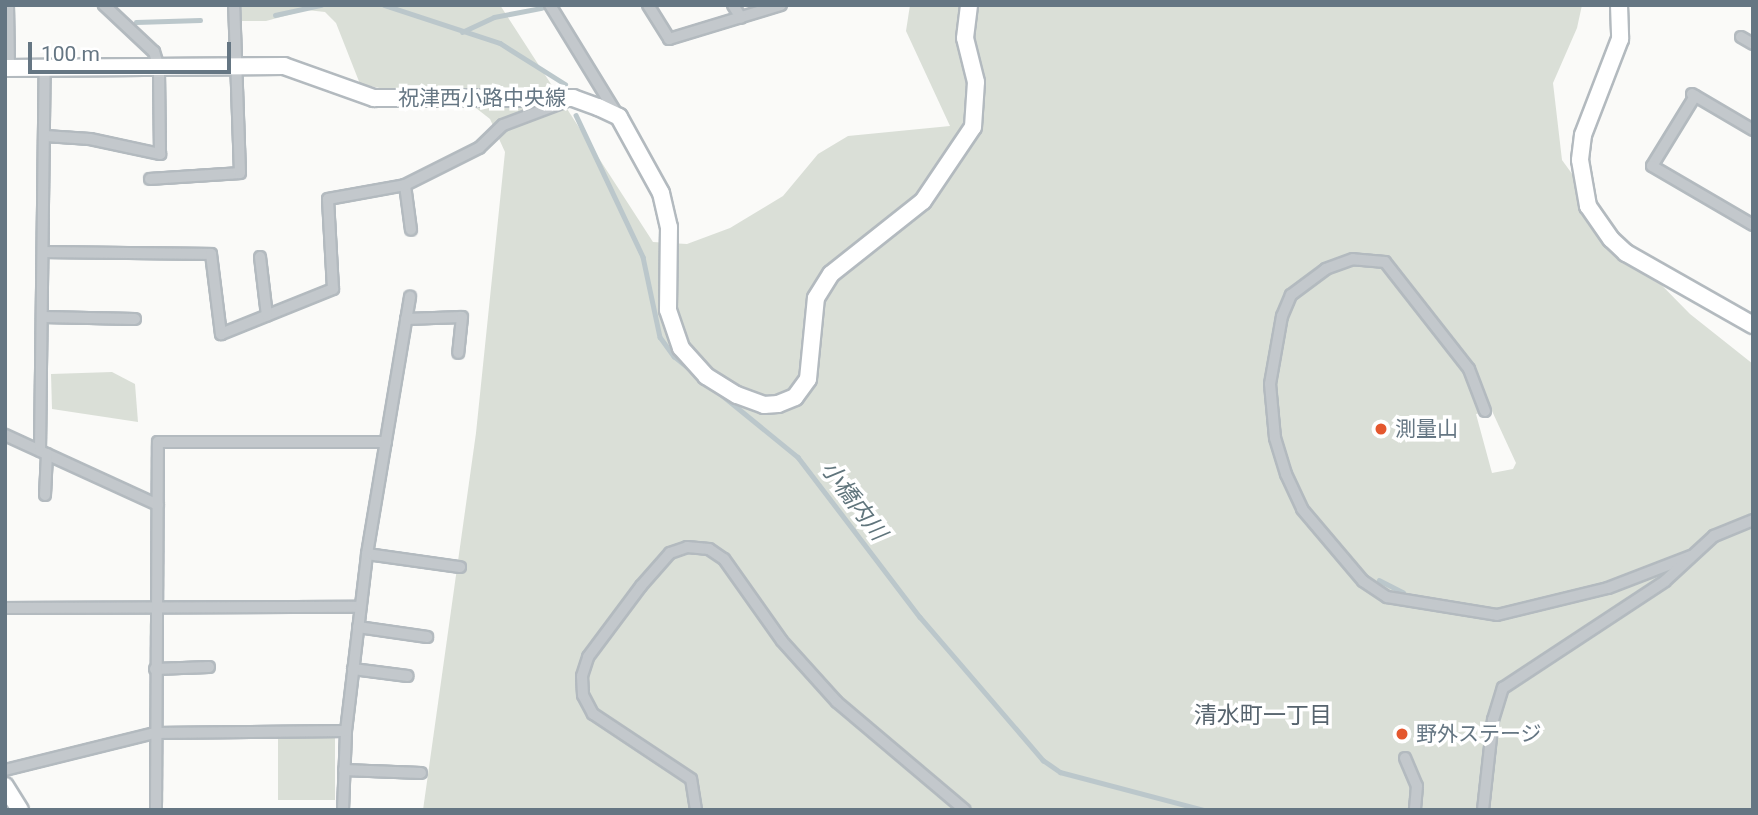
<!DOCTYPE html>
<meta charset="utf-8">
<style>
body{margin:0}
#map{position:relative;width:1758px;height:815px;overflow:hidden;background:#fafaf8;font-family:Roboto,"Noto Sans JP",sans-serif}
div>[style]{position:absolute}
.green>*{inset:0;background:#dadfd7;transform-origin:0 0}
.stream>*{height:4.5px;margin:-2.25px;padding:0 2.25px;transform-origin:2.25px;border-radius:2.25px;background:#bbc7cb}
.roads{filter:drop-shadow(2px 0 #b3babf) drop-shadow(-2px 0 #b3babf) drop-shadow(0 2px #b3babf) drop-shadow(0 -2px #b3babf)}
.street>*{height:10px;margin:-5px;padding:0 5px;transform-origin:5px;border-radius:5px;background:#c3c8cc}
.secondary>*{height:16px;margin:-8px;padding:0 8px;transform-origin:8px;border-radius:8px;background:#fff}
.dots>*{width:19px;height:19px;translate:-50% -50%;box-sizing:border-box;border:4px solid #fff;border-radius:50%}
span{translate:-50% -50%;white-space:nowrap;text-align:center;line-height:1.15;-webkit-text-stroke:7px #fff;paint-order:stroke}
.street-label{font-size:21px;color:#657683}
.poi-label{font-size:21px;color:#657683}
.left{translate:0 -50%;text-align:left}
.water-label{font-size:23px;color:#60757c;font-style:italic}
.neighbourhood-label{font-size:23px;color:#57646e}
.frame{position:absolute;inset:0;border:7px solid #657683;pointer-events:none}
.scale{position:absolute;left:28px;top:42px;width:203px;height:32px;box-sizing:border-box;border:4px solid #657683;border-top:0;padding-left:9px;font-size:21px;line-height:24px;white-space:nowrap;color:#657683;-webkit-text-stroke:5px #fff;paint-order:stroke}
</style>
<div id="map">
<div class="green">
<i style="clip-path:polygon(evenodd,227px 5px,500px 5px,653px 242px,687px 244px,730px 228px,783px 196px,818px 154px,848px 136px,950px 126px,906px 31px,910px 5px,1582px 5px,1577px 28px,1553px 83px,1562px 160px,1628px 251px,1690px 314px,1753px 364px,1753px 810px,423px 810px,476px 433px,505px 152px,490px 119px,458px 94px,399px 92px,360px 84px,336px 23px,325px 12px,307px 10px,266px 21px,242px 21px,227px 5px,1492px 411px,1516px 463px,1513px 469px,1492px 473px,1476px 414px,1492px 411px)"></i>
<i style="clip-path:polygon(112px 372px,135px 384px,138px 422px,52px 409px,51px 374px)"></i>
<i style="left:278px;top:738px;width:57px;height:62px"></i>
</div>
<div class="stream">
<i style="left:384px;top:5px;width:122px;rotate:18.1deg"></i>
<i style="left:500px;top:43px;width:77px;rotate:32.2deg"></i>
<i style="left:275px;top:15px;width:47px;rotate:-12.3deg"></i>
<i style="left:136px;top:22px;width:64px;rotate:-1.8deg"></i>
<i style="left:462px;top:32px;width:35px;rotate:-25deg"></i>
<i style="left:494px;top:17px;width:48px;rotate:-10.8deg"></i>
<i style="left:576px;top:115px;width:157px;rotate:64.7deg"></i>
<i style="left:643px;top:257px;width:82px;rotate:78deg"></i>
<i style="left:660px;top:337px;width:24px;rotate:54deg"></i>
<i style="left:674px;top:356px;width:160px;rotate:39.2deg"></i>
<i style="left:798px;top:457px;width:201px;rotate:52.7deg"></i>
<i style="left:920px;top:617px;width:189px;rotate:49.3deg"></i>
<i style="left:1043px;top:760px;width:21px;rotate:35deg"></i>
<i style="left:1060px;top:772px;width:149px;rotate:14.8deg"></i>
<i style="left:1379px;top:580px;width:27px;rotate:27deg"></i>
</div>
<div class="roads">
<div class="street">
<i style="left:8px;top:5px;width:63px;rotate:89.1deg"></i>
<i style="left:550px;top:5px;width:130px;rotate:58.5deg"></i>
<i style="left:648px;top:5px;width:40px;rotate:58deg"></i>
<i style="left:669px;top:39px;width:117px;rotate:-16.9deg"></i>
<i style="left:733px;top:5px;width:15px;rotate:58deg"></i>
<i style="left:1741px;top:37px;width:14px;rotate:30deg"></i>
<i style="left:1692px;top:94px;width:71px;rotate:30.5deg"></i>
<i style="left:1695px;top:96px;width:82px;rotate:121.6deg"></i>
<i style="left:1652px;top:166px;width:117px;rotate:30.3deg"></i>
<i style="left:45px;top:136px;width:45px;rotate:3.8deg"></i>
<i style="left:90px;top:139px;width:72px;rotate:12.1deg"></i>
<i style="left:160px;top:154px;width:86px;rotate:-90.7deg"></i>
<i style="left:159px;top:68px;width:17px;rotate:-107deg"></i>
<i style="left:154px;top:52px;width:69px;rotate:-136.8deg"></i>
<i style="left:150px;top:179px;width:90px;rotate:-3.8deg"></i>
<i style="left:240px;top:173px;width:168px;rotate:-92deg"></i>
<i style="left:405px;top:185px;width:45px;rotate:82.4deg"></i>
<i style="left:46px;top:252px;width:165px;rotate:0.7deg"></i>
<i style="left:211px;top:254px;width:81px;rotate:82.9deg"></i>
<i style="left:221px;top:334px;width:121px;rotate:-21.9deg"></i>
<i style="left:333px;top:289px;width:90px;rotate:-93.2deg"></i>
<i style="left:328px;top:199px;width:78px;rotate:-10.3deg"></i>
<i style="left:405px;top:185px;width:83px;rotate:-26.6deg"></i>
<i style="left:479px;top:148px;width:33px;rotate:-44deg"></i>
<i style="left:503px;top:125px;width:68px;rotate:-20.6deg"></i>
<i style="left:260px;top:257px;width:59px;rotate:83.2deg"></i>
<i style="left:43px;top:317px;width:92px;rotate:1.2deg"></i>
<i style="left:406px;top:319px;width:56px;rotate:-2deg"></i>
<i style="left:462px;top:317px;width:36px;rotate:96deg"></i>
<i style="left:1485px;top:411px;width:45px;rotate:-110.9deg"></i>
<i style="left:1469px;top:369px;width:136px;rotate:-128.1deg"></i>
<i style="left:1385px;top:262px;width:32px;rotate:-175deg"></i>
<i style="left:1353px;top:259px;width:29px;rotate:160deg"></i>
<i style="left:1326px;top:269px;width:44px;rotate:143.4deg"></i>
<i style="left:1291px;top:295px;width:23px;rotate:113deg"></i>
<i style="left:1282px;top:316px;width:69px;rotate:100deg"></i>
<i style="left:1270px;top:384px;width:54px;rotate:84.7deg"></i>
<i style="left:1275px;top:438px;width:38px;rotate:73deg"></i>
<i style="left:1286px;top:474px;width:38px;rotate:65deg"></i>
<i style="left:1302px;top:509px;width:94px;rotate:49.7deg"></i>
<i style="left:1363px;top:581px;width:29px;rotate:34deg"></i>
<i style="left:1387px;top:597px;width:111px;rotate:9.3deg"></i>
<i style="left:1497px;top:615px;width:114px;rotate:-13.7deg"></i>
<i style="left:1608px;top:588px;width:89px;rotate:-21.1deg"></i>
<i style="left:5px;top:435px;width:168px;rotate:24.6deg"></i>
<i style="left:40px;top:451px;width:383px;rotate:-89.3deg"></i>
<i style="left:45px;top:495px;width:41px;rotate:-87.2deg"></i>
<i style="left:367px;top:554px;width:94px;rotate:8deg"></i>
<i style="left:5px;top:608px;width:355px;rotate:-0.2deg"></i>
<i style="left:358px;top:627px;width:70px;rotate:8.2deg"></i>
<i style="left:155px;top:669px;width:54px;rotate:-2.1deg"></i>
<i style="left:353px;top:669px;width:55px;rotate:7.3deg"></i>
<i style="left:1405px;top:758px;width:30px;rotate:67deg"></i>
<i style="left:1417px;top:786px;width:24px;rotate:95deg"></i>
<i style="left:5px;top:770px;width:154px;rotate:-13.9deg"></i>
<i style="left:155px;top:733px;width:191px;rotate:-0.6deg"></i>
<i style="left:344px;top:770px;width:77px;rotate:2.2deg"></i>
<i style="left:156px;top:810px;width:368px;rotate:-89.7deg"></i>
<i style="left:158px;top:442px;width:228px"></i>
<i style="left:343px;top:810px;width:79px;rotate:-87.8deg"></i>
<i style="left:346px;top:731px;width:178px;rotate:-83.2deg"></i>
<i style="left:367px;top:554px;width:261px;rotate:-80.5deg"></i>
<i style="left:696px;top:810px;width:31px;rotate:-99deg"></i>
<i style="left:691px;top:779px;width:118px;rotate:-146.4deg"></i>
<i style="left:593px;top:714px;width:21px;rotate:-118deg"></i>
<i style="left:583px;top:695px;width:19px;rotate:-93deg"></i>
<i style="left:582px;top:676px;width:20px;rotate:-72deg"></i>
<i style="left:588px;top:657px;width:89px;rotate:-53.3deg"></i>
<i style="left:641px;top:586px;width:44px;rotate:-48.7deg"></i>
<i style="left:670px;top:553px;width:18px;rotate:-19deg"></i>
<i style="left:687px;top:547px;width:22px;rotate:5deg"></i>
<i style="left:709px;top:549px;width:18px;rotate:34deg"></i>
<i style="left:724px;top:559px;width:100px;rotate:54.7deg"></i>
<i style="left:782px;top:641px;width:82px;rotate:48deg"></i>
<i style="left:837px;top:702px;width:167px;rotate:40.2deg"></i>
<i style="left:1483px;top:810px;width:91px;rotate:-83.7deg"></i>
<i style="left:1493px;top:720px;width:34px;rotate:-73deg"></i>
<i style="left:1503px;top:688px;width:194px;rotate:-33.4deg"></i>
<i style="left:1665px;top:581px;width:67px;rotate:-42.6deg"></i>
<i style="left:1714px;top:536px;width:42px;rotate:-22.3deg"></i>
</div>
<div class="secondary">
<i style="left:1619px;top:5px;width:34px;rotate:88deg"></i>
<i style="left:1620px;top:39px;width:103px;rotate:111.1deg"></i>
<i style="left:1583px;top:135px;width:25px;rotate:97deg"></i>
<i style="left:1580px;top:160px;width:47px;rotate:80.1deg"></i>
<i style="left:1588px;top:206px;width:40px;rotate:55.1deg"></i>
<i style="left:1611px;top:239px;width:21px;rotate:43deg"></i>
<i style="left:1626px;top:253px;width:146px;rotate:29.6deg"></i>
<i style="left:5px;top:68px;width:279px;rotate:-0.4deg"></i>
<i style="left:284px;top:66px;width:96px;rotate:19.6deg"></i>
<i style="left:374px;top:98px;width:199px"></i>
<i style="left:573px;top:98px;width:27px;rotate:20deg"></i>
<i style="left:598px;top:107px;width:23px;rotate:25deg"></i>
<i style="left:619px;top:117px;width:87px;rotate:61.1deg"></i>
<i style="left:661px;top:193px;width:35px;rotate:77deg"></i>
<i style="left:669px;top:227px;width:83px;rotate:90.7deg"></i>
<i style="left:668px;top:310px;width:40px;rotate:71.1deg"></i>
<i style="left:681px;top:348px;width:38px;rotate:48deg"></i>
<i style="left:706px;top:376px;width:36px;rotate:32deg"></i>
<i style="left:737px;top:395px;width:29px;rotate:20deg"></i>
<i style="left:764px;top:405px;width:14px;rotate:-4deg"></i>
<i style="left:778px;top:404px;width:18px;rotate:-22deg"></i>
<i style="left:795px;top:397px;width:22px;rotate:-54deg"></i>
<i style="left:808px;top:379px;width:81px;rotate:-84.4deg"></i>
<i style="left:816px;top:298px;width:28px;rotate:-58deg"></i>
<i style="left:831px;top:274px;width:117px;rotate:-38.4deg"></i>
<i style="left:923px;top:201px;width:89px;rotate:-56deg"></i>
<i style="left:973px;top:127px;width:45px;rotate:-86.2deg"></i>
<i style="left:976px;top:82px;width:45px;rotate:-104deg"></i>
<i style="left:965px;top:38px;width:33px;rotate:-83deg"></i>
<i style="left:5px;top:786px;width:28px;rotate:58deg"></i>
</div>
</div>
<div class="dots">
<i style="left:1381px;top:429px;background:#e4572e"></i>
<i style="left:1402px;top:734px;background:#e4572e"></i>
</div>
<div class="street-label">
<span style="left:482px;top:98px">祝津西小路中央線</span>
</div>
<div class="poi-label">
<span class="left" style="left:1395px;top:429px">測量山</span>
<span class="left" style="left:1416px;top:734px">野外ステージ</span>
</div>
<div class="water-label">
<span style="left:853px;top:501px;rotate:53deg">小橋内川</span>
</div>
<div class="neighbourhood-label">
<span style="left:1263px;top:716px">清水町一丁目</span>
</div>
<div class="frame"></div>
<div class="scale">100 m</div>
</div>
